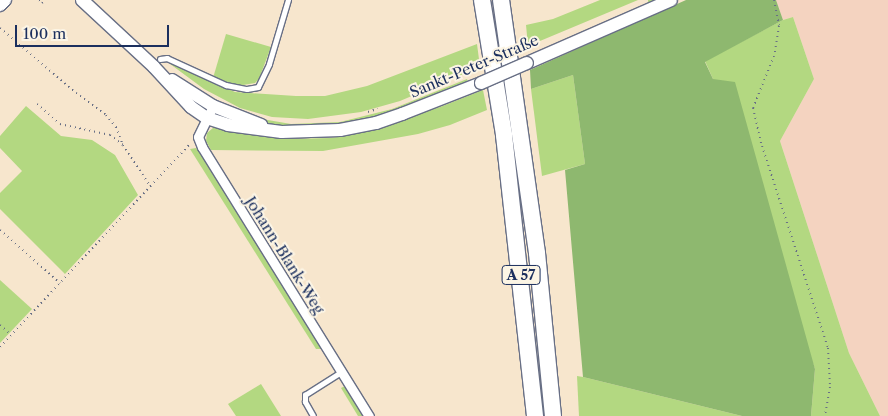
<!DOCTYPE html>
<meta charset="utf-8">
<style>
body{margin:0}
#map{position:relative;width:888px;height:416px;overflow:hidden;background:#f7e6cd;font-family:"Libre Caslon Text",serif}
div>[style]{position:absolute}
.built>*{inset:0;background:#f4d3c0}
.green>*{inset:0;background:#b3d881;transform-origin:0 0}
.forest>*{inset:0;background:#8eb86f}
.path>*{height:2px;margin-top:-1px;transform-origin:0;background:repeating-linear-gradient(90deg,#686f85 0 1px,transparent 0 5px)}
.roads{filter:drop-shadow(1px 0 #686f85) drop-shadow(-1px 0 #686f85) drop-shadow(0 1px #686f85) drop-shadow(0 -1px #686f85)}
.lane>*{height:4.5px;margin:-2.25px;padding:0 2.25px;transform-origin:2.25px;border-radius:2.25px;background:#fff}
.street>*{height:9px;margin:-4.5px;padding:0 4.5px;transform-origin:4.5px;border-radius:4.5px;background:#fff}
.secondary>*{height:12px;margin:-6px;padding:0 6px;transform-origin:6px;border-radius:6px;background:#fff}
.highway>*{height:16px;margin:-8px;padding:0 8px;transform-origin:8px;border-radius:8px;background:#fff}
.bridges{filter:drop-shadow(1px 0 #686f85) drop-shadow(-1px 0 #686f85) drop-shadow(0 1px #686f85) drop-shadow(0 -1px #686f85)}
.secondary-bridge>*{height:12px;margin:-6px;padding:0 6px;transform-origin:6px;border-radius:6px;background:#fff}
span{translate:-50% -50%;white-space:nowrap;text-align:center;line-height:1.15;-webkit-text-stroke:4px #fcf5e5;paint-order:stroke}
.shield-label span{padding:1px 4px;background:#fcf5e5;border:1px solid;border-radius:4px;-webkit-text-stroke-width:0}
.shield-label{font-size:14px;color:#1b2f5e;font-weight:700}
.street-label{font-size:15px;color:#1b2f5e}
.scale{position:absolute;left:15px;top:25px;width:154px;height:22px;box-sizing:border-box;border:2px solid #1b2f5e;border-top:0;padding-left:6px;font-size:15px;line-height:18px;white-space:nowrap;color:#1b2f5e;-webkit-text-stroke:4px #fcf5e5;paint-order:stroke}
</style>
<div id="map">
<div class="built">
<i style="clip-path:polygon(776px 0,888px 0,888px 416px,880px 416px,849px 353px,780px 141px,814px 79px,793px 17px,783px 20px)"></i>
</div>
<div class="green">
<i style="clip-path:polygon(600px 0,638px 0,528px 46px,526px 25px,553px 19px)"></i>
<i style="left:648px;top:0;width:9px;height:131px"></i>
<i style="clip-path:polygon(793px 17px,814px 79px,780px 141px,849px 353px,880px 416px,811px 416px,815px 369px,713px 79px,705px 61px,783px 20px)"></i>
<i style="clip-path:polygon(226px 34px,271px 47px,259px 79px,255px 83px,237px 86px,213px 78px)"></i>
<i style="clip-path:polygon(477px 44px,480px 67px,400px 101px,361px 112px,308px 119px,272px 117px,240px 108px,204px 89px,166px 61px,235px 92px,296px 96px,325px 96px,367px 86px)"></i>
<i style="clip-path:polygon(573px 75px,585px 164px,542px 176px,531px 89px)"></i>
<i style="clip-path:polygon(467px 79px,468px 82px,378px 117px,332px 126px,277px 126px,267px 124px,262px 119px,291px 124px,340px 122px,392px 109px)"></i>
<i style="clip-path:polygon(483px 90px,487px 110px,450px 125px,418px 134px,323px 151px,211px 150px,206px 141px,207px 133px,213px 128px,218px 127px,289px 139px,330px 138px,351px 135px,440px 107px)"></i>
<i style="clip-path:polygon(26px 106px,61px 136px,92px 140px,115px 155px,138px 195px,65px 274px,0 209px,0 193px,22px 171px,0 148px,0 136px)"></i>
<i style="clip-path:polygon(196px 148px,199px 150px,322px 349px,316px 349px,190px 149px)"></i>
<i style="clip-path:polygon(0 280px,32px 309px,0 343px)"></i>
<i style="clip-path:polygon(577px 376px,583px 377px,742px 416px,579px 416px)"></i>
<i style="clip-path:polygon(261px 384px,281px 416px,236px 416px,228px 404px)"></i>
<i style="clip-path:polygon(345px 386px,364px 416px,358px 416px,341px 388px)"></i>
</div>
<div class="forest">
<i style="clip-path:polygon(686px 0,776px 0,783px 20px,705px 62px,713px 79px,735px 82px,815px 369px,811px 416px,742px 416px,583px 377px,565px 170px,585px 164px,573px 75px,531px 89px,530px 70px)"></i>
</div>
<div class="path">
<i style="left:39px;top:0;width:4px;rotate:45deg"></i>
<i style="left:42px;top:3px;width:4px;rotate:-45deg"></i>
<i style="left:774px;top:0;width:26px;rotate:79deg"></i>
<i style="left:779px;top:26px;width:30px;rotate:99deg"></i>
<i style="left:774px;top:56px;width:56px;rotate:112deg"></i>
<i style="left:753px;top:108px;width:39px;rotate:77deg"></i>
<i style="left:762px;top:146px;width:213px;rotate:71.9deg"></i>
<i style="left:828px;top:348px;width:39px;rotate:87deg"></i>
<i style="left:830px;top:387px;width:29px;rotate:100deg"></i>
<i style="left:0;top:28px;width:100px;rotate:40.5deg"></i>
<i style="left:76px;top:93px;width:37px;rotate:36deg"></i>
<i style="left:106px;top:115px;width:16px;rotate:50deg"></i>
<i style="left:116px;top:127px;width:19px;rotate:69deg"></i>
<i style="left:37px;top:104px;width:30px;rotate:41deg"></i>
<i style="left:60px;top:124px;width:51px;rotate:12.4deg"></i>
<i style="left:110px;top:135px;width:16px;rotate:38deg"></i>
<i style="left:123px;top:145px;width:49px;rotate:56.6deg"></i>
<i style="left:368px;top:112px;width:10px;rotate:-17deg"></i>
<i style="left:0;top:230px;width:80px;rotate:41.5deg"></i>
<i style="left:0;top:325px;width:15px;rotate:42deg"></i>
<i style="left:0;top:347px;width:279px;rotate:-46.9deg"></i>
</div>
<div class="roads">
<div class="lane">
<i style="left:160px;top:59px;width:7px;rotate:-8deg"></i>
<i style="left:167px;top:58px;width:65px;rotate:24.6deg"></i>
<i style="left:226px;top:85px;width:21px;rotate:11deg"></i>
<i style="left:247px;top:89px;width:11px;rotate:-10deg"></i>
<i style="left:258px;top:87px;width:25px;rotate:-64deg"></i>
<i style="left:269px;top:64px;width:67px;rotate:-73.5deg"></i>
<i style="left:313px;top:416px;width:16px;rotate:-120deg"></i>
<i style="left:305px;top:402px;width:7px;rotate:-90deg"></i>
<i style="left:305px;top:395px;width:43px;rotate:-32.6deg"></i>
</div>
<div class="street">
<i style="left:213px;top:106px;width:34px;rotate:116deg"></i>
<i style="left:198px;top:137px;width:11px;rotate:68deg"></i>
<i style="left:202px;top:147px;width:317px;rotate:58.2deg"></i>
</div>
<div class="secondary">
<i style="left:82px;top:0;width:98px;rotate:42.9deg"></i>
<i style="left:154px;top:67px;width:54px;rotate:47.2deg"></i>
<i style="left:191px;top:107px;width:19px;rotate:35deg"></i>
<i style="left:207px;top:118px;width:22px;rotate:18deg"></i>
<i style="left:228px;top:125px;width:54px;rotate:7.4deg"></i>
<i style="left:282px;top:132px;width:58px;rotate:-2deg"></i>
<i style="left:340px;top:130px;width:37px;rotate:-11deg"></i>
<i style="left:376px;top:123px;width:28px;rotate:-19deg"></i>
<i style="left:402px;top:114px;width:85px;rotate:-21.4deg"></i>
<i style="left:0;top:5px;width:7px;rotate:-45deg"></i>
<i style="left:527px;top:63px;width:157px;rotate:-23.6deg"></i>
<i style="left:172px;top:80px;width:49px;rotate:32.4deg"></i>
<i style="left:213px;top:106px;width:52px;rotate:21.6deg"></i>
</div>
<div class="highway">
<i style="left:482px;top:0;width:137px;rotate:80.7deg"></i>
<i style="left:504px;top:135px;width:283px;rotate:83.7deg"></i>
<i style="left:501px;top:0;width:256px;rotate:81.9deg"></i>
<i style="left:537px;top:253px;width:164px;rotate:84.4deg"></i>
</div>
</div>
<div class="bridges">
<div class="secondary-bridge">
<i style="left:481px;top:83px;width:50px;rotate:-23.5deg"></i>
</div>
</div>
<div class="shield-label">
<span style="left:521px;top:275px">A 57</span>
</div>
<div class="street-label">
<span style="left:474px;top:66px;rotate:-23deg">Sankt-Peter-Straße</span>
<span style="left:285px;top:255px;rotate:58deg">Johann-Blank-Weg</span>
</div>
<div class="scale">100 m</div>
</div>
